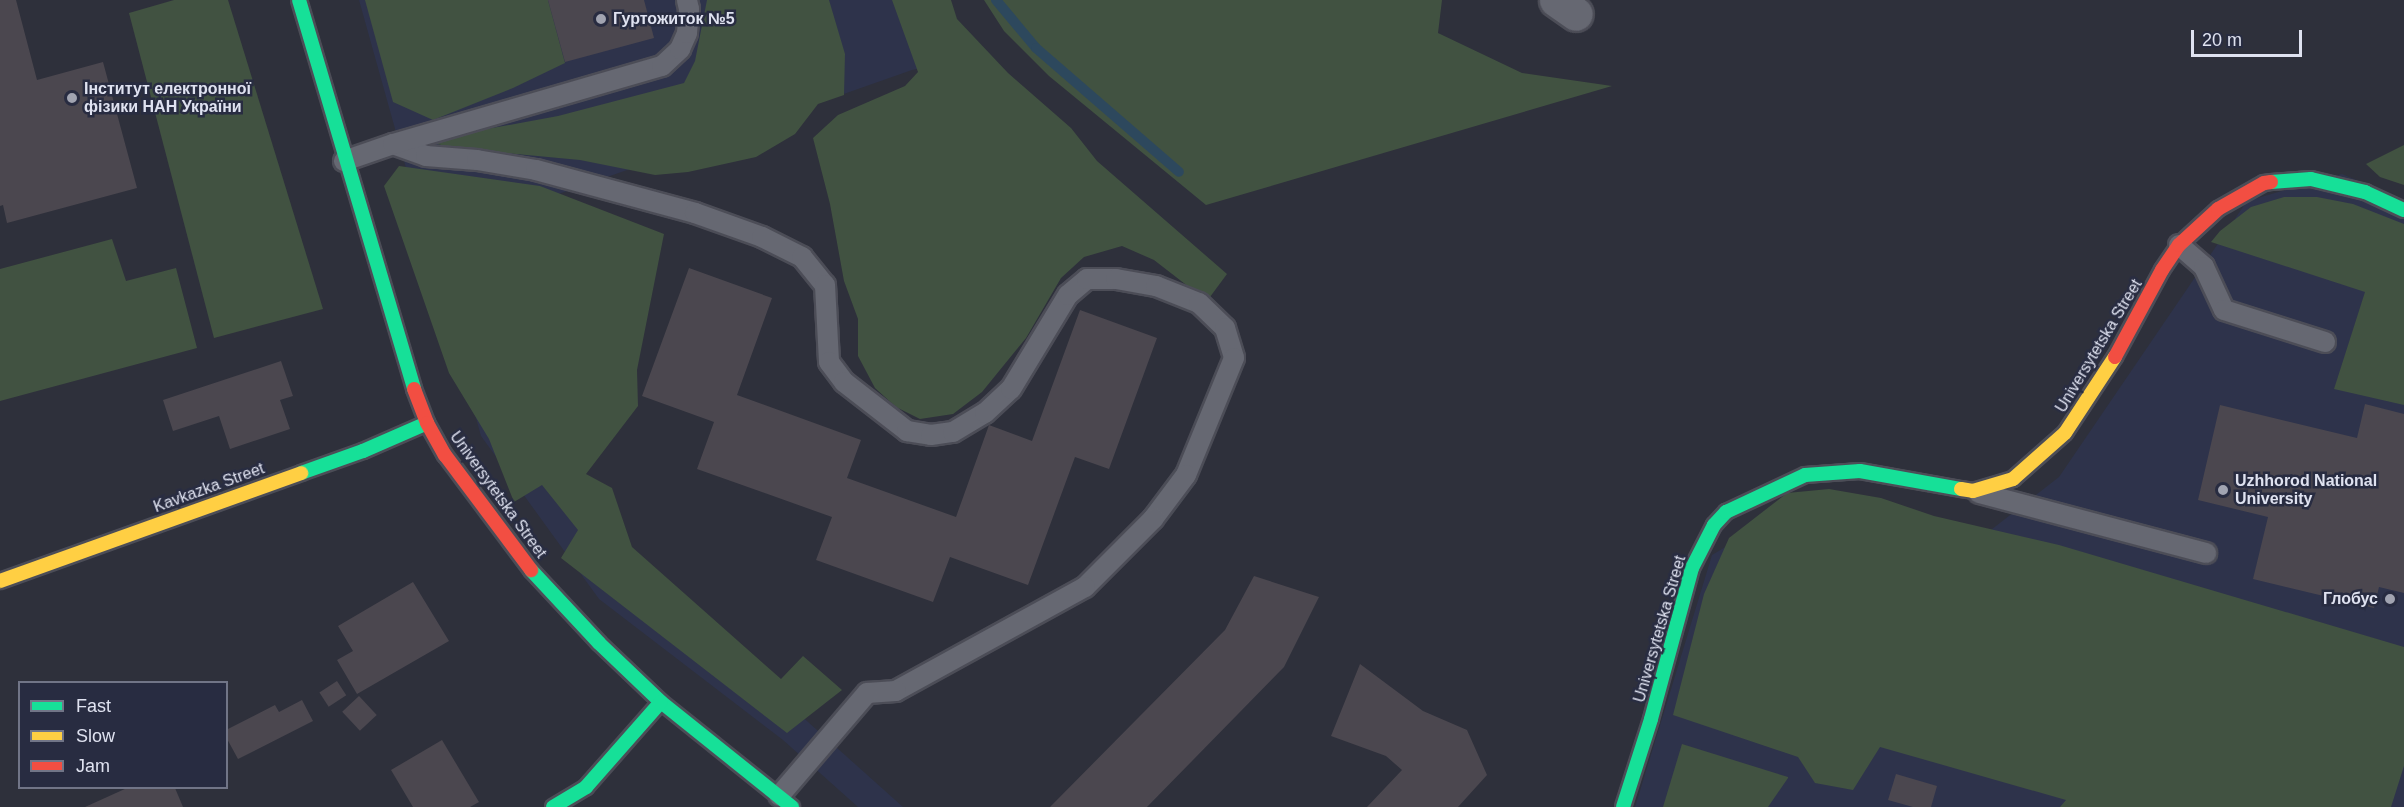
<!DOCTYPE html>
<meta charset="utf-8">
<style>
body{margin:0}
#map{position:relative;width:2404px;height:807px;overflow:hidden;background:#2e303b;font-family:Arial,sans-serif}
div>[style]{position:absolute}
.built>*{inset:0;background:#2e334b}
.green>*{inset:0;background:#415241}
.stream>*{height:10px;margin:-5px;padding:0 5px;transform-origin:5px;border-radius:5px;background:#2d485d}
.building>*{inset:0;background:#4b474f;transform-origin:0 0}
.roads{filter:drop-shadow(2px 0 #4c4d57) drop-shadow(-2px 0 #4c4d57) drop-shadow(0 2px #4c4d57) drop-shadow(0 -2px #4c4d57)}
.lane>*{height:20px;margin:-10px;padding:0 10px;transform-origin:10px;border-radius:10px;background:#666872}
.street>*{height:33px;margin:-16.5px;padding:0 16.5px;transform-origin:16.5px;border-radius:16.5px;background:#666872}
.fast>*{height:14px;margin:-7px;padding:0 7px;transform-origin:7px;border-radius:7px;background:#16e098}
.slow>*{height:14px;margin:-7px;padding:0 7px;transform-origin:7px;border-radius:7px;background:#ffcf43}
.jam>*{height:14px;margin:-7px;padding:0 7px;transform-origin:7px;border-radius:7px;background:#f24e42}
.dots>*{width:16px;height:16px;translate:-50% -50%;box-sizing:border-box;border:3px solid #282c41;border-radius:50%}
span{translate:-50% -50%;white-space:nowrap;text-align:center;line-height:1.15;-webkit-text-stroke:5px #282c41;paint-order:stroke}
.poi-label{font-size:16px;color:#dfe2f0;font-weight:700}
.left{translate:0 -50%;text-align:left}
.right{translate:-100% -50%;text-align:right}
.street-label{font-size:16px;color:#dfe2f0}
.legend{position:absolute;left:18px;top:681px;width:210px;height:108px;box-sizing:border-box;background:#282c41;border:2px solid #717587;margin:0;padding:8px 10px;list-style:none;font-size:18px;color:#dfe2f0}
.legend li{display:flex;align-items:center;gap:12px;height:30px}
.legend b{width:30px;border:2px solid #717587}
.scale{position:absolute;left:2191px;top:30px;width:111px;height:27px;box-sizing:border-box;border:3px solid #dfe2f0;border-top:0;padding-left:8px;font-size:18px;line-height:21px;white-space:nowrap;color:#dfe2f0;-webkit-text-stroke:4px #282c41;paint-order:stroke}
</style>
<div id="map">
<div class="built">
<i style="clip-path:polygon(359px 0,946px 0,966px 59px,912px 70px,456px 230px,578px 516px,903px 807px,858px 807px,783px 740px,599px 599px,481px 436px)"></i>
<i style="clip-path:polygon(2342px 174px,2404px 200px,2404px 807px,1635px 807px,1712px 555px,1797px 504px,1978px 540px,2059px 477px,2247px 201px)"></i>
</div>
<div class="green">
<i style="clip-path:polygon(174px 0,228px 0,323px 309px,214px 338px,129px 13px)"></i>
<i style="clip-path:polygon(365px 0,548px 0,565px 63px,513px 88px,433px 120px,393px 102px)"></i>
<i style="clip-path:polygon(707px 0,829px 0,845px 54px,844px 95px,818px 104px,795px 134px,756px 157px,688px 172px,655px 175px,580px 160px,461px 149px,422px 141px,558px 116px,684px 83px,695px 61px)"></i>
<i style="clip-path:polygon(892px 0,951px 0,957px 19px,1008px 73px,1071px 128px,1097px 161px,1227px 274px,1207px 301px,1154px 260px,1122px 246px,1084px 257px,1061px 278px,1026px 338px,982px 392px,953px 414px,920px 419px,896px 407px,875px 388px,858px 356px,858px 319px,844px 281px,830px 204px,813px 138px,838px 115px,905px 86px,918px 72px)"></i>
<i style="clip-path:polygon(984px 0,1442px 0,1438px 33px,1522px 73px,1612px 86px,1206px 205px,1049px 76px,1004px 31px)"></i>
<i style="clip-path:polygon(2404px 145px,2404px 185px,2380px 177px,2366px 164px)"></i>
<i style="clip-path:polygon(399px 166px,540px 186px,664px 234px,637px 370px,638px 406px,586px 474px,612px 488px,632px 547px,781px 679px,803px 656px,842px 690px,787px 733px,561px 558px,578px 530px,542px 485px,514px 502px,489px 439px,449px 373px,384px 186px)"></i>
<i style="clip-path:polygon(2284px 197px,2317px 197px,2353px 204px,2404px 224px,2404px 405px,2334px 389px,2365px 292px,2211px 242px,2220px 231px,2251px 207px)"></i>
<i style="clip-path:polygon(112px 239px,126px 281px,176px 268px,197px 348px,0 401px,0 269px)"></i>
<i style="clip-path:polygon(1829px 489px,1881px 498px,1934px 516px,2059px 545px,2404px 647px,2404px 766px,2391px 807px,2060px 807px,2066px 800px,1880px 747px,1853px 790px,1815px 783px,1798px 757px,1673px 715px,1704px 594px,1729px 538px,1787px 493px)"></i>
<i style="clip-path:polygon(1682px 744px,1788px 777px,1788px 778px,1768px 807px,1663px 807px)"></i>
</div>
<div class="stream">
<i style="left:996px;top:0;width:62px;rotate:50.2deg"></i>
<i style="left:1036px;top:48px;width:189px;rotate:40.9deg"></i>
</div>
<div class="building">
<i style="clip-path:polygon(0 0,16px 0,37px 80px,103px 62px,137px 188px,7px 223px,3px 205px,0 206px)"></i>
<i style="clip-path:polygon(548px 0,644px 0,654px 38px,565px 62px)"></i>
<i style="clip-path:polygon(689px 268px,772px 298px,737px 395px,861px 440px,847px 478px,956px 517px,989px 425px,1032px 441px,1080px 310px,1157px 338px,1109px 469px,1075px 457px,1028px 585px,950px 557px,933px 602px,816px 560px,832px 517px,697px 469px,714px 422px,642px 396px)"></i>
<i style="clip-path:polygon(281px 361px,293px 396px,280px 400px,290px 429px,230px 449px,219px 416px,173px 431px,163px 400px)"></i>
<i style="clip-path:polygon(2365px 404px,2404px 414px,2404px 593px,2379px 587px,2374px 608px,2253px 579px,2268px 517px,2198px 500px,2220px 405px,2357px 438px)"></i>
<i style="clip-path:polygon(1254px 576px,1319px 597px,1284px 667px,1147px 807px,1050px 807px,1225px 630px)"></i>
<i style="clip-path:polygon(413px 582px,449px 641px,357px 694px,337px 660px,353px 651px,338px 626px)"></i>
<i style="clip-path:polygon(1360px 664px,1423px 711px,1467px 730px,1487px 775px,1458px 807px,1367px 807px,1402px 770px,1386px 756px,1331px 736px)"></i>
<i style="left:337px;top:681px;width:17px;height:21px;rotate:57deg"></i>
<i style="left:359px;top:696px;width:26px;height:23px;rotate:47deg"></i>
<i style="clip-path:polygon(302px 700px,313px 721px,238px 759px,226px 737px,226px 730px,275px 705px,279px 712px)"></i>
<i style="clip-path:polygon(442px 740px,479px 802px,470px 807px,413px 807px,391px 770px)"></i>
<i style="clip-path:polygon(1896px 774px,1937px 786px,1931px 807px,1913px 807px,1888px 800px)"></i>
<i style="clip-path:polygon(127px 788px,175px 788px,183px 807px,85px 807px)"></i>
</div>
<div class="roads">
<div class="lane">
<i style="left:393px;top:144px;width:35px;rotate:20deg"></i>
<i style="left:426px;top:156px;width:51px;rotate:4.5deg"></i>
<i style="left:477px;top:160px;width:60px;rotate:9.6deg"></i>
<i style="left:536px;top:170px;width:165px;rotate:15.1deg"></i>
<i style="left:695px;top:213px;width:71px;rotate:19.7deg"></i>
<i style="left:762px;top:237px;width:45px;rotate:26.6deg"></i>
<i style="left:802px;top:257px;width:36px;rotate:51deg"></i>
<i style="left:825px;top:285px;width:77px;rotate:87deg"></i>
<i style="left:829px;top:362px;width:25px;rotate:53deg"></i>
<i style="left:844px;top:382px;width:80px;rotate:37.9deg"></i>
<i style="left:907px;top:431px;width:24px;rotate:9deg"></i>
<i style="left:931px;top:435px;width:22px;rotate:-8deg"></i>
<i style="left:953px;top:432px;width:37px;rotate:-31deg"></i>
<i style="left:985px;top:413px;width:35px;rotate:-43deg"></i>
<i style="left:1011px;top:389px;width:110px;rotate:-58.8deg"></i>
<i style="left:1068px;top:295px;width:25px;rotate:-40deg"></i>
<i style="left:1087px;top:279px;width:29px"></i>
<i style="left:1116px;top:279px;width:41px;rotate:9.9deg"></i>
<i style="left:1156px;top:286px;width:46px;rotate:21.6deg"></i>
<i style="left:1199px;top:303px;width:36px;rotate:44deg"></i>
<i style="left:1225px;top:328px;width:31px;rotate:73deg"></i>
<i style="left:1234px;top:358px;width:126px;rotate:112.3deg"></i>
<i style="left:1186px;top:475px;width:55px;rotate:126.9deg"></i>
<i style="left:1153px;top:519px;width:96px;rotate:135deg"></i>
<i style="left:1085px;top:587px;width:216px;rotate:151.2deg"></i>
<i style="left:896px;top:691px;width:29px;rotate:176deg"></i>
<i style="left:867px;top:693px;width:135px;rotate:130.5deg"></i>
<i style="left:344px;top:161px;width:52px;rotate:-19.1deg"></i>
<i style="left:393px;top:144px;width:280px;rotate:-16.2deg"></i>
<i style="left:662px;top:66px;width:25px;rotate:-43deg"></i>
<i style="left:680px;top:49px;width:17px;rotate:-66deg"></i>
<i style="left:687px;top:33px;width:24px;rotate:-85deg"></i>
<i style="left:689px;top:9px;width:9px;rotate:-103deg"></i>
<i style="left:2179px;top:245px;width:33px;rotate:41deg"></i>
<i style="left:2204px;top:267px;width:47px;rotate:65.1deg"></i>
<i style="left:2224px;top:310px;width:106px;rotate:17.6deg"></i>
<i style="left:1979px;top:493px;width:235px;rotate:14.8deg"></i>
</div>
<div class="street">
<i style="left:1556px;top:0;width:24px;rotate:35deg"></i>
</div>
<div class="fast">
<i style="left:299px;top:0;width:406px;rotate:73.5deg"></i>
<i style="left:2271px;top:182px;width:40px;rotate:-4.3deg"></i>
<i style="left:2311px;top:179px;width:56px;rotate:13.5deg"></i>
<i style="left:2365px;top:192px;width:43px;rotate:24.8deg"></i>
<i style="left:301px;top:473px;width:66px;rotate:-19.5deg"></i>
<i style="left:363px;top:451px;width:70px;rotate:-23.6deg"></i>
<i style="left:531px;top:570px;width:100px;rotate:47deg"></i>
<i style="left:599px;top:643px;width:86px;rotate:43.6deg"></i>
<i style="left:661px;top:702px;width:168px;rotate:38.7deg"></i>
<i style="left:553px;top:807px;width:39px;rotate:-31deg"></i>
<i style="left:586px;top:787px;width:113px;rotate:-48.6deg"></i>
<i style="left:1623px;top:807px;width:92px;rotate:-72.3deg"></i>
<i style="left:1651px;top:719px;width:156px;rotate:-74.8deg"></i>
<i style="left:1692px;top:568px;width:48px;rotate:-62.9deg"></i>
<i style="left:1714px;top:525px;width:18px;rotate:-47deg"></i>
<i style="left:1726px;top:512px;width:87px;rotate:-25.1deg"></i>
<i style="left:1805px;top:475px;width:55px;rotate:-4.2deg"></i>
<i style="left:1860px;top:471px;width:103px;rotate:10.1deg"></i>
</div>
<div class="slow">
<i style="left:1961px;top:489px;width:12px;rotate:9deg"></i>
<i style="left:1973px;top:491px;width:42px;rotate:-16.7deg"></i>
<i style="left:2013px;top:479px;width:69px;rotate:-41.5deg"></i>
<i style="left:2065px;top:433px;width:91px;rotate:-56.7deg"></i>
<i style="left:0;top:581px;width:320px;rotate:-19.7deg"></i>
</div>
<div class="jam">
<i style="left:2115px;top:357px;width:99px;rotate:-61.6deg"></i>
<i style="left:2162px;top:270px;width:30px;rotate:-56deg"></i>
<i style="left:2179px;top:245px;width:53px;rotate:-42.7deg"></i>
<i style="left:2218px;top:209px;width:53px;rotate:-29.5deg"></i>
<i style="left:2264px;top:183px;width:7px;rotate:-8deg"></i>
<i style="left:414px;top:389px;width:36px;rotate:69deg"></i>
<i style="left:427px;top:423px;width:37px;rotate:61deg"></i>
<i style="left:445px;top:455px;width:144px;rotate:53.2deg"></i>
</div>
</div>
<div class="dots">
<i style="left:601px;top:19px;background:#a1a4b1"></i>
<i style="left:72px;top:98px;background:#a1a4b1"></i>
<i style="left:2223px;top:490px;background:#a1a4b1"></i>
<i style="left:2390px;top:599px;background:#a1a4b1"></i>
</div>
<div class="poi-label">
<span class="left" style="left:613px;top:19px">Гуртожиток №5</span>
<span class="left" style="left:84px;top:98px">Інститут електронної<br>фізики НАН України</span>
<span class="left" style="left:2235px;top:490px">Uzhhorod National<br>University</span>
<span class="right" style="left:2378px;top:599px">Глобус</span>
</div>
<div class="street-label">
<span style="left:2099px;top:346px;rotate:-59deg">Universytetska Street</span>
<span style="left:209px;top:488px;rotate:-20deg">Kavkazka Street</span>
<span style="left:498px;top:495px;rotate:54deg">Universytetska Street</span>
<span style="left:1660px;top:629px;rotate:-74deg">Universytetska Street</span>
</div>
<ul class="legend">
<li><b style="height:8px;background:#16e098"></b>Fast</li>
<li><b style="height:8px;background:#ffcf43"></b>Slow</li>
<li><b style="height:8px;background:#f24e42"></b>Jam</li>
</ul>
<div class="scale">20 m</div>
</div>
